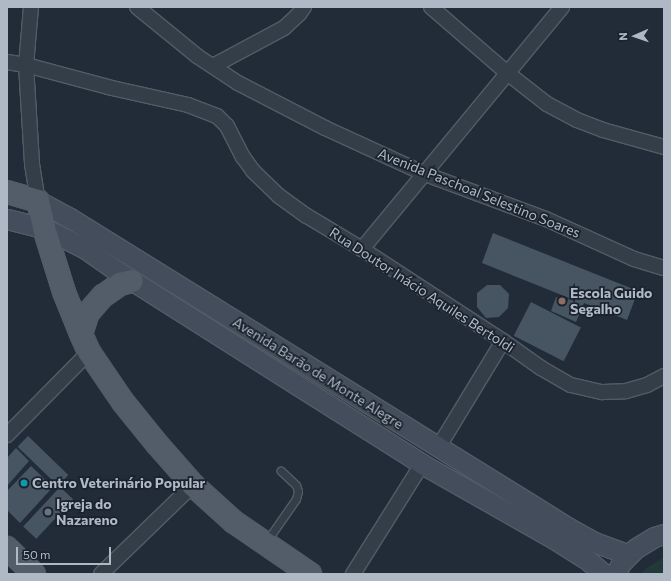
<!DOCTYPE html>
<meta charset="utf-8">
<style>
body{margin:0}
#map{position:relative;width:671px;height:581px;overflow:hidden;background:#212c38;font-family:Commissioner,sans-serif}
div>[style]{position:absolute}
.green>*{inset:0;background:#233839}
.building>*{inset:0;background:#475462;transform-origin:0 0}
.roads{filter:drop-shadow(1px 0 #525c66) drop-shadow(-1px 0 #525c66) drop-shadow(0 1px #525c66) drop-shadow(0 -1px #525c66)}
.lane>*{height:7px;margin:-3.5px;padding:0 3.5px;transform-origin:3.5px;border-radius:3.5px;background:#343e48}
.street>*{height:14px;margin:-7px;padding:0 7px;transform-origin:7px;border-radius:7px;background:#343e48}
.secondary>*{height:19px;margin:-9.5px;padding:0 9.5px;transform-origin:9.5px;border-radius:9.5px;background:#434d5b}
.primary>*{height:22px;margin:-11px;padding:0 11px;transform-origin:11px;border-radius:11px;background:#525d69}
.dots>*{width:11px;height:11px;translate:-50% -50%;box-sizing:border-box;border:2px solid #1a232d;border-radius:50%}
span{translate:-50% -50%;white-space:nowrap;text-align:center;line-height:1.15;-webkit-text-stroke:3.5px #1a232d;paint-order:stroke}
.street-label{font-size:14px;color:#afb9c5}
.poi-label{font-size:14px;color:#afb9c5;font-weight:700}
.left{translate:0 -50%;text-align:left}
.frame{position:absolute;inset:0;border:8px solid #afb9c5;pointer-events:none}
.north{position:absolute;left:615px;top:16px;width:40px;height:40px;-webkit-text-stroke:3px #1a232d;paint-order:stroke;rotate:268deg;font-size:11px;font-weight:700;line-height:16px;text-align:center;color:#afb9c5}
.north::after{content:'';display:block;margin:auto;width:14px;height:18px;background:#afb9c5;clip-path:polygon(50% 0,100% 100%,50% 72%,0 100%)}
.scale{position:absolute;left:16px;top:547px;width:95px;height:18px;box-sizing:border-box;border:2px solid #afb9c5;border-top:0;padding-left:5px;font-size:12px;line-height:14px;white-space:nowrap;color:#afb9c5;-webkit-text-stroke:3px #1a232d;paint-order:stroke}
</style>
<div id="map">
<div class="green">
<i style="clip-path:polygon(664px 557px,664px 574px,642px 574px,645px 569px)"></i>
</div>
<div class="building">
<i style="clip-path:polygon(493px 233px,638px 291px,627px 320px,584px 303px,576px 322px,551px 311px,556px 297px,567px 302px,569px 298px,482px 263px)"></i>
<i style="clip-path:polygon(487px 285px,500px 285px,509px 294px,508px 308px,499px 317px,486px 318px,477px 307px,477px 293px)"></i>
<i style="left:531px;top:302px;width:56px;height:38px;rotate:27deg"></i>
<i style="left:28px;top:436px;width:56px;height:15px;rotate:44deg"></i>
<i style="clip-path:polygon(16px 448px,29px 461px,7px 486px,7px 458px)"></i>
<i style="clip-path:polygon(31px 466px,53px 487px,20px 523px,7px 510px,7px 491px)"></i>
<i style="left:60px;top:487px;width:18px;height:54px;rotate:43deg"></i>
</div>
<div class="roads">
<div class="lane">
<i style="left:266px;top:542px;width:52px;rotate:-55.1deg"></i>
<i style="left:296px;top:499px;width:8px;rotate:-76deg"></i>
<i style="left:298px;top:491px;width:6px;rotate:-108deg"></i>
<i style="left:296px;top:485px;width:21px;rotate:-137deg"></i>
</div>
<div class="street">
<i style="left:31px;top:7px;width:58px;rotate:94.9deg"></i>
<i style="left:26px;top:65px;width:99px;rotate:86.5deg"></i>
<i style="left:32px;top:164px;width:37px;rotate:81deg"></i>
<i style="left:137px;top:7px;width:77px;rotate:39.2deg"></i>
<i style="left:197px;top:56px;width:49px;rotate:33.4deg"></i>
<i style="left:238px;top:83px;width:98px;rotate:27.3deg"></i>
<i style="left:325px;top:128px;width:110px;rotate:24.7deg"></i>
<i style="left:425px;top:174px;width:129px;rotate:20.4deg"></i>
<i style="left:546px;top:219px;width:97px;rotate:24.4deg"></i>
<i style="left:634px;top:259px;width:31px;rotate:17deg"></i>
<i style="left:431px;top:7px;width:99px;rotate:40.9deg"></i>
<i style="left:506px;top:72px;width:52px;rotate:38deg"></i>
<i style="left:547px;top:104px;width:34px;rotate:28deg"></i>
<i style="left:577px;top:120px;width:28px;rotate:21deg"></i>
<i style="left:603px;top:130px;width:63px;rotate:15.6deg"></i>
<i style="left:7px;top:62px;width:19px;rotate:9deg"></i>
<i style="left:26px;top:65px;width:89px;rotate:15deg"></i>
<i style="left:112px;top:88px;width:78px;rotate:12.6deg"></i>
<i style="left:188px;top:105px;width:31px;rotate:21deg"></i>
<i style="left:217px;top:116px;width:14px;rotate:45deg"></i>
<i style="left:227px;top:126px;width:35px;rotate:63deg"></i>
<i style="left:243px;top:157px;width:17px;rotate:54deg"></i>
<i style="left:253px;top:171px;width:36px;rotate:44deg"></i>
<i style="left:279px;top:196px;width:34px;rotate:36deg"></i>
<i style="left:307px;top:216px;width:64px;rotate:31deg"></i>
<i style="left:362px;top:249px;width:168px;rotate:33.1deg"></i>
<i style="left:503px;top:341px;width:47px;rotate:35.4deg"></i>
<i style="left:541px;top:368px;width:34px;rotate:30deg"></i>
<i style="left:571px;top:385px;width:32px;rotate:13deg"></i>
<i style="left:602px;top:392px;width:24px;rotate:-2deg"></i>
<i style="left:626px;top:391px;width:22px;rotate:-16deg"></i>
<i style="left:647px;top:385px;width:19px;rotate:-28deg"></i>
<i style="left:213px;top:66px;width:81px;rotate:-28.2deg"></i>
<i style="left:284px;top:28px;width:21px;rotate:-43deg"></i>
<i style="left:299px;top:14px;width:9px;rotate:-54deg"></i>
<i style="left:362px;top:249px;width:314px;rotate:-50.4deg"></i>
<i style="left:7px;top:435px;width:117px;rotate:-45.3deg"></i>
<i style="left:438px;top:448px;width:125px;rotate:-58.7deg"></i>
<i style="left:101px;top:574px;width:128px;rotate:-44.1deg"></i>
<i style="left:353px;top:574px;width:130px;rotate:-57.9deg"></i>
</div>
<div class="secondary">
<i style="left:38px;top:201px;width:36px;rotate:28deg"></i>
<i style="left:70px;top:218px;width:587px;rotate:31.85deg"></i>
<i style="left:569px;top:528px;width:29px;rotate:29deg"></i>
<i style="left:594px;top:542px;width:37px;rotate:20deg"></i>
<i style="left:7px;top:219px;width:38px;rotate:14deg"></i>
<i style="left:44px;top:228px;width:45px;rotate:26.6deg"></i>
<i style="left:84px;top:248px;width:40px;rotate:34.9deg"></i>
<i style="left:117px;top:271px;width:361px;rotate:32.3deg"></i>
<i style="left:422px;top:464px;width:152px;rotate:29.6deg"></i>
<i style="left:554px;top:539px;width:36px;rotate:32deg"></i>
<i style="left:585px;top:558px;width:25px;rotate:40deg"></i>
<i style="left:616px;top:574px;width:12px;rotate:-66deg"></i>
<i style="left:621px;top:563px;width:21px;rotate:-45deg"></i>
<i style="left:636px;top:548px;width:21px;rotate:-31deg"></i>
<i style="left:654px;top:537px;width:10px;rotate:-17deg"></i>
</div>
<div class="primary">
<i style="left:7px;top:192px;width:32px;rotate:16deg"></i>
<i style="left:38px;top:201px;width:28px;rotate:77deg"></i>
<i style="left:44px;top:228px;width:67px;rotate:72.6deg"></i>
<i style="left:64px;top:292px;width:45px;rotate:68deg"></i>
<i style="left:81px;top:334px;width:20px;rotate:66deg"></i>
<i style="left:89px;top:352px;width:60px;rotate:55.8deg"></i>
<i style="left:123px;top:402px;width:54px;rotate:51deg"></i>
<i style="left:157px;top:444px;width:55px;rotate:48.7deg"></i>
<i style="left:193px;top:485px;width:55px;rotate:42.1deg"></i>
<i style="left:234px;top:522px;width:92px;rotate:34.4deg"></i>
<i style="left:81px;top:334px;width:22px;rotate:-72deg"></i>
<i style="left:88px;top:313px;width:23px;rotate:-49deg"></i>
<i style="left:103px;top:296px;width:21px;rotate:-35deg"></i>
<i style="left:120px;top:284px;width:12px;rotate:-14deg"></i>
<i style="left:7px;top:548px;width:37px;rotate:44deg"></i>
</div>
</div>
<div class="dots">
<i style="left:562px;top:301px;background:#8d6e63"></i>
<i style="left:24px;top:483px;background:#0f9aa8"></i>
<i style="left:48px;top:512px;background:#6b7280"></i>
</div>
<div class="street-label">
<span style="left:479px;top:193px;rotate:22deg">Avenida Paschoal Selestino Soares</span>
<span style="left:422px;top:290px;rotate:33deg">Rua Doutor Inácio Aquiles Bertoldi</span>
<span style="left:318px;top:373px;rotate:32deg">Avenida Barão de Monte Alegre</span>
</div>
<div class="poi-label">
<span class="left" style="left:570px;top:301px">Escola Guido<br>Segalho</span>
<span class="left" style="left:32px;top:483px">Centro Veterinário Popular</span>
<span class="left" style="left:56px;top:512px">Igreja do<br>Nazareno</span>
</div>
<div class="frame"></div>
<div class="north">N</div>
<div class="scale">50 m</div>
</div>
